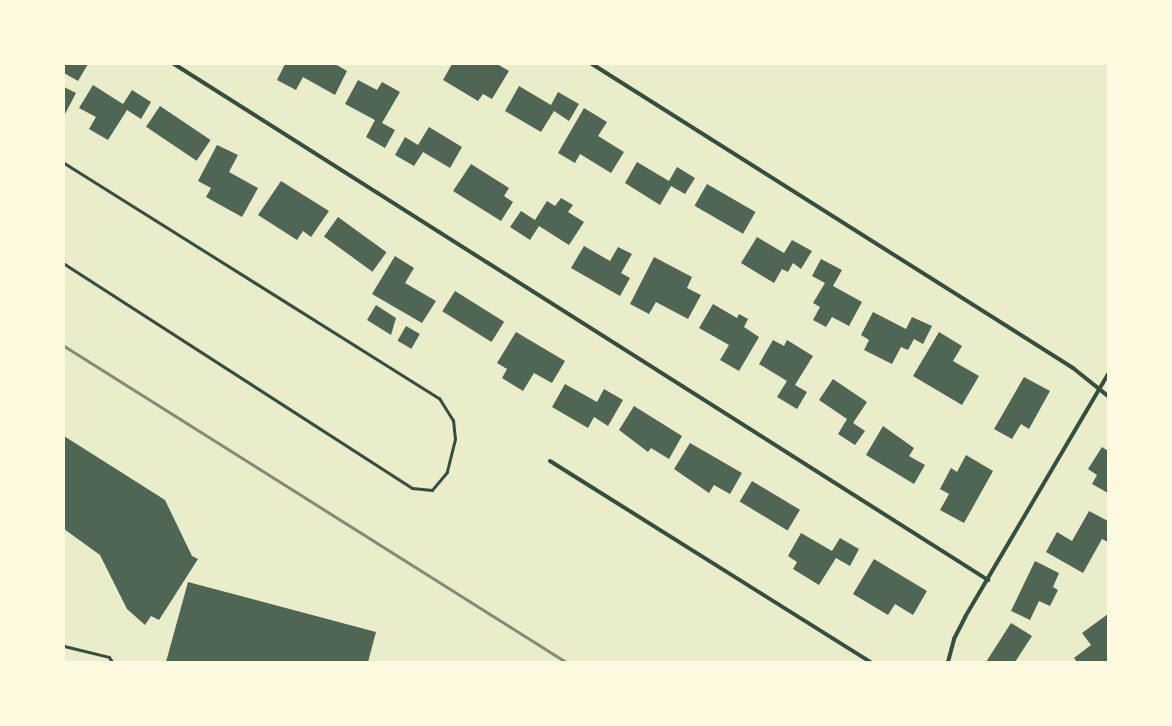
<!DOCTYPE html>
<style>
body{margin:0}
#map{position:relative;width:1172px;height:726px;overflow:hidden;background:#e9edc9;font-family:Commissioner,sans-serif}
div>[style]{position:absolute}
.building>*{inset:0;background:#4f6655;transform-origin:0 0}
.service>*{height:3px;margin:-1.5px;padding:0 1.5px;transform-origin:1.5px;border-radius:1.5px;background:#344e41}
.minor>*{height:4px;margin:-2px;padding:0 2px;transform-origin:2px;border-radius:2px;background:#344e41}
.rail>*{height:3px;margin:-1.5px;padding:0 1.5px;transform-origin:1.5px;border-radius:1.5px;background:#7c8e77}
span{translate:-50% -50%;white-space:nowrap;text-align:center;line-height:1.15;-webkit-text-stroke:3px #fefae0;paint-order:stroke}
.frame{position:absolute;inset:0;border:65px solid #fefae0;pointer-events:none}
</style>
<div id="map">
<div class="building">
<i style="clip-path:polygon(64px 64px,88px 64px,78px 81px,64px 73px)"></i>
<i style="clip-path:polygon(285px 64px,335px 64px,347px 71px,335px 95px,303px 77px,296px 90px,277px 80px)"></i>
<i style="clip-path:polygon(452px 64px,497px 64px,509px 71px,492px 99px,483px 94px,478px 101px,443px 80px)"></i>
<i style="clip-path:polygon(358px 80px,377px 90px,382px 82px,400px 92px,382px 123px,395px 130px,385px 148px,366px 137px,375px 120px,345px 104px)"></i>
<i style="clip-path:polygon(93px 85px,123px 104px,132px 90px,151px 102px,141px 119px,127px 110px,108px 140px,89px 129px,96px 117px,79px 108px)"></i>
<i style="clip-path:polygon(519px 86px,551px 105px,558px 92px,579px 104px,569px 121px,554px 111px,541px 132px,505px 111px)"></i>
<i style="clip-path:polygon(64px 87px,76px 93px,64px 116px)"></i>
<i style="left:160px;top:106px;width:61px;height:25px;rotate:34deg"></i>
<i style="clip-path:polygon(584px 108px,607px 122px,598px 136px,624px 152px,611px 173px,580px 154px,575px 163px,558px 153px)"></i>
<i style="clip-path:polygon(429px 127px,462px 147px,450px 168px,423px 152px,414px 166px,395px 155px,405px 137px,418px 145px)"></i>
<i style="clip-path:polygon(217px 145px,238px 155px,229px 172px,258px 188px,242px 217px,206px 197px,211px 188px,198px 181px)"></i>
<i style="clip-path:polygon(637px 162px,669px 181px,677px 167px,695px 178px,685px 194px,671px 186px,660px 205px,625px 183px)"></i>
<i style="clip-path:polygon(471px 164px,509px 188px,504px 196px,513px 202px,501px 221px,453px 191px)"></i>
<i style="clip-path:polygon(281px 181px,329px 211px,311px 237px,303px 231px,297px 240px,258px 215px)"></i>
<i style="left:707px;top:184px;width:56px;height:25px;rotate:30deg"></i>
<i style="clip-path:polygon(561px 198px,573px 205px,568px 212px,584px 222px,569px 245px,539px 226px,530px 240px,510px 227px,521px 211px,535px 220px,547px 201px,555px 206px)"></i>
<i style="left:338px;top:217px;width:60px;height:24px;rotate:36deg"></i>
<i style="clip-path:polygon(757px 237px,784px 253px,792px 240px,812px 251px,801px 269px,793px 263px,788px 272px,782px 269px,774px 283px,741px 263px)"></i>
<i style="clip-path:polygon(584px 246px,610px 261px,618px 247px,632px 254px,621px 273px,630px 278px,620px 296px,571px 268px)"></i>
<i style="clip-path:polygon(395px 256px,414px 268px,405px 283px,436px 301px,422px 323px,372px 294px)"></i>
<i style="clip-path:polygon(654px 257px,692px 277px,687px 288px,701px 295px,688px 319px,656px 302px,649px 314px,630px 304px)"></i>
<i style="clip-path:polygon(821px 259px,842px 270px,833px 286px,862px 302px,849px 326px,832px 317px,826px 327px,813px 320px,820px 307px,813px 303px,825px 283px,812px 276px)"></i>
<i style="left:455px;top:291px;width:58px;height:24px;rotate:32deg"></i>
<i style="clip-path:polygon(713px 304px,737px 318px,739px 314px,748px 319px,744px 327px,759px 337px,739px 371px,720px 360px,729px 345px,699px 328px)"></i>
<i style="clip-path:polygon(376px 305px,396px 318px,391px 335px,367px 320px)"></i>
<i style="clip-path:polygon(873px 312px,906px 329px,912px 317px,932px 326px,923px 344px,914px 339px,908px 350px,901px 347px,892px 364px,864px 350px,869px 340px,861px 335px)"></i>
<i style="left:406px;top:326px;width:16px;height:17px;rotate:30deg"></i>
<i style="clip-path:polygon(516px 332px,565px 361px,552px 383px,534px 373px,523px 391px,502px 378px,507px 369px,497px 363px)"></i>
<i style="clip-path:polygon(939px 332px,962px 346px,953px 361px,979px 376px,962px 405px,913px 376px)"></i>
<i style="clip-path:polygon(773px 340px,784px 346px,787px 340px,813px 356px,795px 385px,807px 392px,797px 409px,777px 397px,787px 381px,759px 364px)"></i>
<i style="clip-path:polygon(1024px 377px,1050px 391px,1029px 429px,1021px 424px,1012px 439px,994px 429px)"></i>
<i style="clip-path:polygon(833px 379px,867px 402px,853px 423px,865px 431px,855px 445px,838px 434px,847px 419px,819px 400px)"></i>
<i style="clip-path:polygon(565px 384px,597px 402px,604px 389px,623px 400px,608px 426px,594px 417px,588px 428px,552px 407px)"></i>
<i style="clip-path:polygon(634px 406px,682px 436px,669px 459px,651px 448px,648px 452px,619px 430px)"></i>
<i style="clip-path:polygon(883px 426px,914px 448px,909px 456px,925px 465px,914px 484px,866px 455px)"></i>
<i style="clip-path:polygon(64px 436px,165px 500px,192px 556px,198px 559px,159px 620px,151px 616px,145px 625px,127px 609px,100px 555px,64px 529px)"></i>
<i style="clip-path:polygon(690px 443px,742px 473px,730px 494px,714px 485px,709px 493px,674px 469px)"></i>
<i style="clip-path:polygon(1102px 447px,1108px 451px,1108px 493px,1092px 484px,1097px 475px,1088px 469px)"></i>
<i style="clip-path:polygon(966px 455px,993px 471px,964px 523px,940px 510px,949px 494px,940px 489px,951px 468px,957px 472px)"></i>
<i style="left:752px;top:481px;width:56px;height:24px;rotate:31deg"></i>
<i style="clip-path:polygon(1089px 511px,1108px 521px,1108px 542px,1102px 539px,1083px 573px,1046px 552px,1057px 532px,1072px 541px)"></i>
<i style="clip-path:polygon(801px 533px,832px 551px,840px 538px,859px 549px,850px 566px,836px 558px,819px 585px,793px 569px,797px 562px,788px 556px)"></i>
<i style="clip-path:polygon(874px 559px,927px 591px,913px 615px,895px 604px,888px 615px,853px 594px)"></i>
<i style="clip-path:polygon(1035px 561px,1059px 573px,1053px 587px,1058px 590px,1050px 606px,1039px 601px,1030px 620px,1011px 611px)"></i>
<i style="clip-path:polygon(188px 582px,376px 632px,368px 662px,166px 662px)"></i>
<i style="clip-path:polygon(1108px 614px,1108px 662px,1077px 662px,1074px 658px,1091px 645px,1082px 633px)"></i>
<i style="clip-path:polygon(1011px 623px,1032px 636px,1015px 662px,986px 662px)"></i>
</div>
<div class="service">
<i style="left:64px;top:163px;width:443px;rotate:32.1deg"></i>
<i style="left:439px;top:398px;width:26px;rotate:58deg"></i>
<i style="left:453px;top:420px;width:19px;rotate:84deg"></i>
<i style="left:455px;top:439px;width:34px;rotate:104deg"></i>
<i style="left:447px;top:472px;width:23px;rotate:130deg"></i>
<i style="left:432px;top:490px;width:20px;rotate:-174deg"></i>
<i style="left:412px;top:488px;width:414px;rotate:-147.2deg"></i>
<i style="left:64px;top:646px;width:46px;rotate:13.7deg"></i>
<i style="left:109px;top:657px;width:6px;rotate:59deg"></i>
</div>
<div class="minor">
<i style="left:174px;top:64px;width:964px;rotate:32.37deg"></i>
<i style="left:592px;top:64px;width:569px;rotate:32.29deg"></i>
<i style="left:1073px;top:368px;width:45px;rotate:38.7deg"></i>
<i style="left:550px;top:461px;width:378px;rotate:32.1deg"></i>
<i style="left:948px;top:662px;width:24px;rotate:-75deg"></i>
<i style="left:954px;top:639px;width:25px;rotate:-63deg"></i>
<i style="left:965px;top:617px;width:282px;rotate:-59.5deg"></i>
</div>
<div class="rail">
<i style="left:64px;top:346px;width:593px;rotate:32.19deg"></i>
</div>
<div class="frame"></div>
</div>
